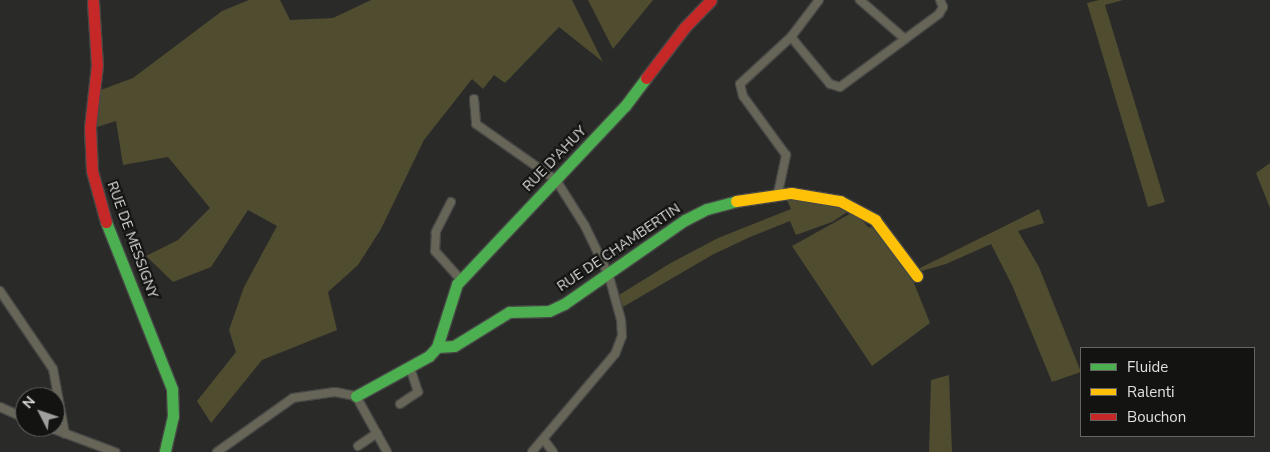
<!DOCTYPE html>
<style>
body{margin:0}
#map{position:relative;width:1270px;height:452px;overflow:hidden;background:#2a2a29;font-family:"Nunito Sans",sans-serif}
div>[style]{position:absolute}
.green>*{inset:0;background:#4f4c2f}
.roads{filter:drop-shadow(1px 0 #474746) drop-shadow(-1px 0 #474746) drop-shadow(0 1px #474746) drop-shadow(0 -1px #474746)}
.street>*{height:8px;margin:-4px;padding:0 4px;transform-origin:4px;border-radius:4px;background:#666557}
.fast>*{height:11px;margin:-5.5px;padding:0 5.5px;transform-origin:5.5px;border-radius:5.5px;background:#4caf50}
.slow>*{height:11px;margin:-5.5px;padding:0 5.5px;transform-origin:5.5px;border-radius:5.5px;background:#ffc107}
.jam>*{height:11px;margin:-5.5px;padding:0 5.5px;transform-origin:5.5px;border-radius:5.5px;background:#c62828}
span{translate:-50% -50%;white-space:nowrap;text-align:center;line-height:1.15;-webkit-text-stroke:4.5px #131312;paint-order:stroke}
.street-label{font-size:14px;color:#e0e0de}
.legend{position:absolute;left:1080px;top:347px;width:175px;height:90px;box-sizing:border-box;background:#131312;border:1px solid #656564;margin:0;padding:6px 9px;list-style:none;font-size:15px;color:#e0e0de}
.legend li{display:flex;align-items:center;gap:10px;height:25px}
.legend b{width:25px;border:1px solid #656564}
.north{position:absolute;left:15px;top:387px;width:50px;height:50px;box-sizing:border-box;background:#131312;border:1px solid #656564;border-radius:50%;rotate:311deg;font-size:14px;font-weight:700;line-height:20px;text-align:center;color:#e0e0de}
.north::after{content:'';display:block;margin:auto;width:18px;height:22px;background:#a0a09f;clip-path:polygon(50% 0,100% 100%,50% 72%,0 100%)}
</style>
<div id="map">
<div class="green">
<i style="clip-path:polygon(249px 0,280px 0,290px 20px,333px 18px,371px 0,572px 0,603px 62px,559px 27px,505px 83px,494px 75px,483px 89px,472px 79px,424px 140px,381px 229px,358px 265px,328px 292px,337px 330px,262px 360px,211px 423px,197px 401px,236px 352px,229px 330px,244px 287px,277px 226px,248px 210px,211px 267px,173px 282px,146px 256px,178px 240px,210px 208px,168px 157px,123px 165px,116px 121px,94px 128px,98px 91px,133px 78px,222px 11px)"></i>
<i style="clip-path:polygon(588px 0,653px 0,613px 49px)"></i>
<i style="clip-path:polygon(1099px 0,1123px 0,1105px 5px,1165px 202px,1148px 207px,1087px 3px)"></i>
<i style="clip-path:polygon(1270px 163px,1270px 208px,1256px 173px)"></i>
<i style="clip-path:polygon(785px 196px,829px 202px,852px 209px,832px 222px,796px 235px,790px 221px,750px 237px,712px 255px,623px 307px,619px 295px,669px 264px,718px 238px,791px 209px)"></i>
<i style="clip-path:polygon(1039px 209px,1044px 223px,1018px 231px,1039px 267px,1081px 372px,1052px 382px,1012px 285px,991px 244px,946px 264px,918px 272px,918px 269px)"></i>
<i style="clip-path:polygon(855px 211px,868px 227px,877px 228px,914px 283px,930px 323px,872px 366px,792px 246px)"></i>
<i style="clip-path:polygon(949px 375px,952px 452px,929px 452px,931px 380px)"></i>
</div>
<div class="roads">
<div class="street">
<i style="left:791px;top:37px;width:61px;rotate:50.3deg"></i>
<i style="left:830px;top:84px;width:10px;rotate:17deg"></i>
<i style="left:840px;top:87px;width:81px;rotate:-36.4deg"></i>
<i style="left:905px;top:39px;width:60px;rotate:-139.1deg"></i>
<i style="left:905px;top:39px;width:42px;rotate:-36.3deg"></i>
<i style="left:939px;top:14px;width:8px;rotate:-60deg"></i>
<i style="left:943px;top:7px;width:8px;rotate:-113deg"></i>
<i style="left:474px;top:99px;width:25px;rotate:85deg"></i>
<i style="left:476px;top:124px;width:98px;rotate:35deg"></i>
<i style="left:556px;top:180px;width:54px;rotate:57.8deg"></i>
<i style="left:585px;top:226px;width:55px;rotate:64.4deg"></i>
<i style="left:609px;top:276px;width:46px;rotate:74.7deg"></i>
<i style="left:621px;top:320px;width:16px;rotate:86deg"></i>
<i style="left:622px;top:336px;width:19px;rotate:111deg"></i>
<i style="left:615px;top:354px;width:128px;rotate:130.3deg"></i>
<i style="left:778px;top:193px;width:39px;rotate:-78deg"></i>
<i style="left:786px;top:155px;width:73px;rotate:-126.1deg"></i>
<i style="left:743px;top:96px;width:12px;rotate:-104deg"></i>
<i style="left:740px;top:84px;width:69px;rotate:-42.7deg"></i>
<i style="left:791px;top:37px;width:46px;rotate:-52.9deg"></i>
<i style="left:451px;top:202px;width:34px;rotate:117deg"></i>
<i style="left:436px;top:232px;width:19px;rotate:93deg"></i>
<i style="left:435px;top:251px;width:39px;rotate:48deg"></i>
<i style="left:0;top:291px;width:94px;rotate:55.8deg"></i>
<i style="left:53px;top:369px;width:66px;rotate:79.5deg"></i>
<i style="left:400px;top:404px;width:22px;rotate:-34deg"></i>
<i style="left:418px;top:392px;width:26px;rotate:-108deg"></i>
<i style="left:0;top:407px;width:27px;rotate:24deg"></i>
<i style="left:48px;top:427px;width:72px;rotate:20.5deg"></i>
<i style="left:544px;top:440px;width:15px;rotate:53deg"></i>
<i style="left:358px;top:446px;width:23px;rotate:-34deg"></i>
<i style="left:217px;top:452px;width:93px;rotate:-35.4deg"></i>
<i style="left:293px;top:398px;width:42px;rotate:-8.1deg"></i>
<i style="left:335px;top:392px;width:21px;rotate:11deg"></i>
<i style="left:356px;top:396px;width:64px;rotate:61deg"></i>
</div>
<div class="fast">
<i style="left:106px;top:222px;width:180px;rotate:68.4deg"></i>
<i style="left:172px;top:389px;width:27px;rotate:88deg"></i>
<i style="left:173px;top:416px;width:37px;rotate:103deg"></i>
<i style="left:437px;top:347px;width:66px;rotate:-72.4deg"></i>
<i style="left:457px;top:284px;width:245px;rotate:-46.7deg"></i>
<i style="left:625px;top:106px;width:35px;rotate:-53deg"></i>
<i style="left:356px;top:396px;width:83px;rotate:-28.7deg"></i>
<i style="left:429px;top:356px;width:12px;rotate:-48deg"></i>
<i style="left:437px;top:347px;width:17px;rotate:-3deg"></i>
<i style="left:454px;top:346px;width:65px;rotate:-31.7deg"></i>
<i style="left:509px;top:312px;width:40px;rotate:-1.4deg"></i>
<i style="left:549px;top:311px;width:17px;rotate:-25deg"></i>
<i style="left:564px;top:304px;width:147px;rotate:-34.8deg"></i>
<i style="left:685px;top:220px;width:25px;rotate:-27deg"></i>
<i style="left:707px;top:209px;width:30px;rotate:-15deg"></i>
</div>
<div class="slow">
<i style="left:736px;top:201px;width:56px;rotate:-8.3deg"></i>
<i style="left:791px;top:193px;width:50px;rotate:9.3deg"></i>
<i style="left:840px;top:201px;width:40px;rotate:28deg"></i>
<i style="left:875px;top:220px;width:70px;rotate:53.1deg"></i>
</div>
<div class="jam">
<i style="left:93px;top:2px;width:63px;rotate:86.4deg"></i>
<i style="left:97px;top:65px;width:62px;rotate:96.4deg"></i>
<i style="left:90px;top:127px;width:44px;rotate:87.4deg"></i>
<i style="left:92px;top:171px;width:53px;rotate:74.6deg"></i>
<i style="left:646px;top:78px;width:64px;rotate:-52.6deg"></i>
<i style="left:685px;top:27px;width:37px;rotate:-46deg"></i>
</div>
</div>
<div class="street-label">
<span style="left:555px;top:159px;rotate:-46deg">RUE D'AHUY</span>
<span style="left:132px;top:240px;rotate:70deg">RUE DE MESSIGNY</span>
<span style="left:619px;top:248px;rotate:-34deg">RUE DE CHAMBERTIN</span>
</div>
<ul class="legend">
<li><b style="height:6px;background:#4caf50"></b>Fluide</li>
<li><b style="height:6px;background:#ffc107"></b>Ralenti</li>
<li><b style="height:6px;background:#c62828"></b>Bouchon</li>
</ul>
<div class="north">N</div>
</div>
